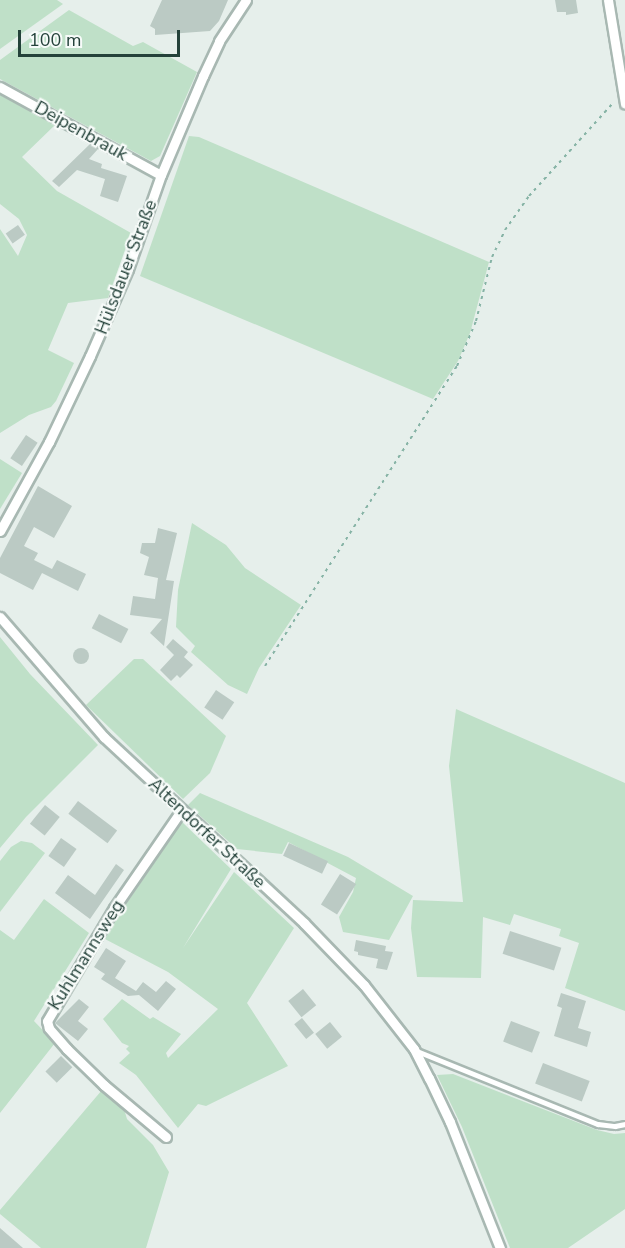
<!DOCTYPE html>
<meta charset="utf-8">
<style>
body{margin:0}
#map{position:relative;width:625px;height:1248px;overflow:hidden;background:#e6efeb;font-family:"Nunito Sans",sans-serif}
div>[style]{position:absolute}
.green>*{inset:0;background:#bfe0c8}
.building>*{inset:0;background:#bbcac4;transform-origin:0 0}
.round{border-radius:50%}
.path>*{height:2px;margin-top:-1px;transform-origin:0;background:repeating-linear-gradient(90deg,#86b3a5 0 3px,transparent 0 7.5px)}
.roads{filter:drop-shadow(2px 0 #a8b8b2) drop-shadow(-2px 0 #a8b8b2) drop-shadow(0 2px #a8b8b2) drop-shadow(0 -2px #a8b8b2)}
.service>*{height:4.5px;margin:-2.25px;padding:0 2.25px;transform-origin:2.25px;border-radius:2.25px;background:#fff}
.minor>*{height:9px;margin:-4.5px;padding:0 4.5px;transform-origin:4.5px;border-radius:4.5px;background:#fff}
span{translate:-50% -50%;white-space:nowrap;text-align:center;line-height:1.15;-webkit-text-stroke:4.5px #f7fbf9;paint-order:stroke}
.street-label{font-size:18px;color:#24423a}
.scale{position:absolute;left:18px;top:30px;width:162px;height:27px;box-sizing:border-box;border:3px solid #24423a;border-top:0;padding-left:8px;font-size:18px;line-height:21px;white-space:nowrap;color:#24423a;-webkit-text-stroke:4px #f7fbf9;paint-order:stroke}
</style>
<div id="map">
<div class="green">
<i style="clip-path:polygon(0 0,57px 0,63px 4px,0 49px)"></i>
<i style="clip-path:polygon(69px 10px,133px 46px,143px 42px,197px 72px,160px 156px,151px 161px,0 79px,0 60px)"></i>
<i style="clip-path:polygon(0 95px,56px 124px,22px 157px,57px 191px,131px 233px,108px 298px,68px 303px,48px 350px,74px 363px,56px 401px,51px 407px,29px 415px,0 433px,0 229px,18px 256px,27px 235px,19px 219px,0 204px)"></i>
<i style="clip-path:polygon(189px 136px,199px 137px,489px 262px,470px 333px,458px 361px,433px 399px,140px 276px)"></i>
<i style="clip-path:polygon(0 459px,22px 473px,0 509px)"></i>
<i style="clip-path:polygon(192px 523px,226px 545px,245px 568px,301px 605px,259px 668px,247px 694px,228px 685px,191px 652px,195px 646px,176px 627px,178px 590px)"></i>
<i style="clip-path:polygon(0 637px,30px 674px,98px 745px,26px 817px,0 848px)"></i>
<i style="clip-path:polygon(134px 659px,143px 659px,226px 736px,210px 773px,183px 799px,86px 705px)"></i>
<i style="clip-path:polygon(456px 709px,625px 783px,625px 1011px,565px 988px,579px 943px,559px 936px,561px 929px,514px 914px,510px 925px,483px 917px,481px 978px,417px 977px,411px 928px,413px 900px,463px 902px,449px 766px)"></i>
<i style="clip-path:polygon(200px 793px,348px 857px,413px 896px,389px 940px,343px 932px,339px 917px,353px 892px,356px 878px,288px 842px,282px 854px,237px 849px,188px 805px)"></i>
<i style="clip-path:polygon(182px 822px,231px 869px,183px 948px,234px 872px,294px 928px,247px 1003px,288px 1066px,206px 1106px,198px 1104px,178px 1128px,136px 1075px,119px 1063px,130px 1053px,126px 1049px,129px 1046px,122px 1043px,103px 1019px,122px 999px,150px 1019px,153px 1017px,181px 1034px,166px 1053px,168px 1058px,218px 1009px,168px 972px,103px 938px)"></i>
<i style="clip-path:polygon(21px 841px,32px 843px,45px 853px,0 912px,0 861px,11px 847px)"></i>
<i style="clip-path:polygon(44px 899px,89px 933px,34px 1021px,55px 1043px,0 1113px,0 930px,14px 940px)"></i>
<i style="clip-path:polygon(453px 1074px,597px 1130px,614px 1134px,625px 1133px,625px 1209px,568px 1248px,510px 1248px,462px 1127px,437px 1075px)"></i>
<i style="clip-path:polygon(102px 1090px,124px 1109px,127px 1119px,153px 1145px,169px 1172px,146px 1248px,41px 1248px,0 1214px,0 1210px)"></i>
</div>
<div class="building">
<i style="clip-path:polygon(162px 0,228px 0,219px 21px,210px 31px,155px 35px,155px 29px,150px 26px)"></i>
<i style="clip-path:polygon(555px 0,576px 0,578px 13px,566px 15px,566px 12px,557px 12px)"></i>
<i style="clip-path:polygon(90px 144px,98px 149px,89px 159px,102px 164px,101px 168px,127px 176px,118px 202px,100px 196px,105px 179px,77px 170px,59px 187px,52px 181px)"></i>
<i style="left:18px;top:225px;width:12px;height:15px;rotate:55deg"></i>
<i style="left:26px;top:435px;width:14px;height:28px;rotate:34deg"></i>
<i style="clip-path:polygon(38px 486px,72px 506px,54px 538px,34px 527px,24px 546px,38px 553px,34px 560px,52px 569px,57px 560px,86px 574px,78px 591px,42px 573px,33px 590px,0 573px,0 558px)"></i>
<i style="clip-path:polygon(158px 528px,177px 533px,166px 580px,174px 581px,164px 646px,150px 633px,162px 619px,130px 615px,133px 596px,155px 599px,158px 578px,144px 575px,149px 557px,140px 553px,142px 543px,155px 543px)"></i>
<i style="left:99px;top:614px;width:33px;height:16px;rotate:27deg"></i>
<i style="clip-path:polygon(173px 639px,188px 652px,184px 657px,193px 665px,180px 678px,177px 675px,171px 681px,160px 670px,174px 655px,166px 647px)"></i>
<i class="round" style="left:73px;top:648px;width:16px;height:16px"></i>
<i style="left:216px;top:690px;width:22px;height:21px;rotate:34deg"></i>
<i style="left:78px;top:801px;width:49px;height:16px;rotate:37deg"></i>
<i style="left:45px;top:805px;width:19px;height:24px;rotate:39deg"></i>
<i style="left:61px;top:838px;width:19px;height:22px;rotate:35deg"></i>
<i style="left:289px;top:843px;width:43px;height:14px;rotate:25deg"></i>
<i style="clip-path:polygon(116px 864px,124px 870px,90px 919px,55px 893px,68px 875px,95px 895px)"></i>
<i style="left:340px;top:874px;width:19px;height:36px;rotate:32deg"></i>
<i style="left:510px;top:931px;width:54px;height:24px;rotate:18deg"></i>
<i style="clip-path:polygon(356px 940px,386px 946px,385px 951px,393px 952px,387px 970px,376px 968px,378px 959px,358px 955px,358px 952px,354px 951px)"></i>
<i style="clip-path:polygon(106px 948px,126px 961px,115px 978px,136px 991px,143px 982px,156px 992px,166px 981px,176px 989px,158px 1011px,139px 995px,128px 996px,101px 979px,105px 974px,94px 967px)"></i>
<i style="left:303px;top:989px;width:21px;height:19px;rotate:51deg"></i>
<i style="clip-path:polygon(561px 993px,586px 1001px,578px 1028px,591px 1032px,587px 1047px,554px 1036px,562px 1008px,557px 1006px)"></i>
<i style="clip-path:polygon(79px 999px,89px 1007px,78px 1021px,88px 1029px,78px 1041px,55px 1023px)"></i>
<i style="left:302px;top:1018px;width:19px;height:10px;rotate:51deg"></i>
<i style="left:511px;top:1021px;width:31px;height:22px;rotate:21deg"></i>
<i style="left:330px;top:1022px;width:19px;height:19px;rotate:51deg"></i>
<i style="left:61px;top:1056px;width:16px;height:22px;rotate:45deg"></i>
<i style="left:543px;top:1063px;width:50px;height:22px;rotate:21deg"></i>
<i style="clip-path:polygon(0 1228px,23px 1248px,0 1248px)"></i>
</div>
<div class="path">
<i style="left:265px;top:666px;width:356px;rotate:-57.4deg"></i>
<i style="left:457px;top:366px;width:49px;rotate:-67.1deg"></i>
<i style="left:476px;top:321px;width:66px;rotate:-76deg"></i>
<i style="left:492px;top:257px;width:30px;rotate:-64deg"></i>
<i style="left:505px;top:230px;width:42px;rotate:-54.8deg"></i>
<i style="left:529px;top:196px;width:127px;rotate:-47.9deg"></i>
</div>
<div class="roads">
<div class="service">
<i style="left:417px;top:1051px;width:195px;rotate:22deg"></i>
<i style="left:598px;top:1124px;width:17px;rotate:7deg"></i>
<i style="left:615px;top:1126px;width:10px;rotate:-11deg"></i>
</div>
<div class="minor">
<i style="left:608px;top:0;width:105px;rotate:80.7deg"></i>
<i style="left:0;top:87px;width:183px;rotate:28.7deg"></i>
<i style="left:0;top:531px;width:102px;rotate:-61.2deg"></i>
<i style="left:49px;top:442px;width:95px;rotate:-64.5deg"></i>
<i style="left:90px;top:356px;width:95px;rotate:-66.4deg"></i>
<i style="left:128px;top:269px;width:100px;rotate:-70.7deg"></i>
<i style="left:161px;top:175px;width:108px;rotate:-67deg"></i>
<i style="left:203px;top:76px;width:38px;rotate:-65deg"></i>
<i style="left:219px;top:41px;width:49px;rotate:-56.6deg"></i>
<i style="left:0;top:617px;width:159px;rotate:49.1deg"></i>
<i style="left:104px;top:737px;width:273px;rotate:42.9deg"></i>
<i style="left:304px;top:923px;width:86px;rotate:45.9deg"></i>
<i style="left:364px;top:985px;width:81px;rotate:52deg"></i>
<i style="left:414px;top:1049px;width:33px;rotate:63deg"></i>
<i style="left:429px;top:1078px;width:49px;rotate:64.5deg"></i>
<i style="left:450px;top:1122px;width:136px;rotate:68.4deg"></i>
<i style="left:166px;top:1137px;width:81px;rotate:-140deg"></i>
<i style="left:104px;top:1085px;width:52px;rotate:-135.8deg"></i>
<i style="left:67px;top:1049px;width:28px;rotate:-131deg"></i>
<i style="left:49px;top:1028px;width:7px;rotate:-106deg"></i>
<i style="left:47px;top:1021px;width:131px;rotate:-59.3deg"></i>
<i style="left:114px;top:908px;width:118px;rotate:-55.4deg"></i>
</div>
</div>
<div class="street-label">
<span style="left:81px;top:131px;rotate:29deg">Deipenbrauk</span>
<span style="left:126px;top:267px;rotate:-69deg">Hülsdauer Straße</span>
<span style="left:207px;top:833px;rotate:43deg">Altendorfer Straße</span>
<span style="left:86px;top:955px;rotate:-58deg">Kuhlmannsweg</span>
</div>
<div class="scale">100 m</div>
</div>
